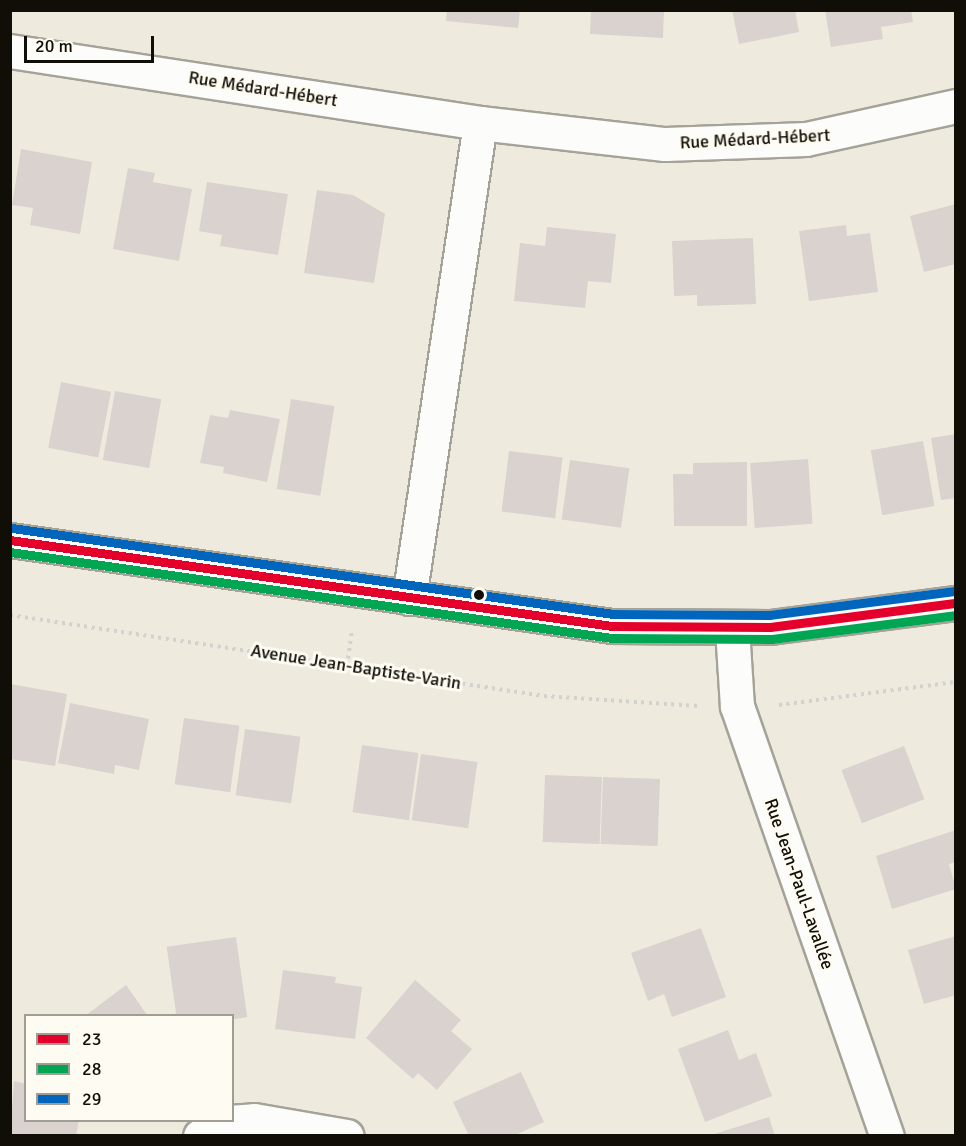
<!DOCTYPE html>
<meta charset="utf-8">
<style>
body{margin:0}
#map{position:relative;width:966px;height:1146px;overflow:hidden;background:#eeebde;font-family:Signika,sans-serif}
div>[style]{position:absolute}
.building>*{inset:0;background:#d9d2ce;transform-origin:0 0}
.path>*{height:4px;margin-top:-2px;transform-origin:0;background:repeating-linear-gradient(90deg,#d2d2ce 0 3px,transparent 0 7.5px)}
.roads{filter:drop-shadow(2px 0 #a5a298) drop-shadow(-2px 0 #a5a298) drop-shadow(0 2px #a5a298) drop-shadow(0 -2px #a5a298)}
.street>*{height:33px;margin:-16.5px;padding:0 16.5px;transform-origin:16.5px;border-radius:16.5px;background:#fcfcfa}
.bus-1>*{height:9px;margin:-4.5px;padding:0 4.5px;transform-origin:4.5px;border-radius:4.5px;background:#e4002b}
.bus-2>*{height:9px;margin:-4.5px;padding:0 4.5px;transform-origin:4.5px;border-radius:4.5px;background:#00a651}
.bus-3>*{height:9px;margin:-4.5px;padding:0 4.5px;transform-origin:4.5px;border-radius:4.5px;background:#0065bd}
.dots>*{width:16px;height:16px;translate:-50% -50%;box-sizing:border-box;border:3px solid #fefcf2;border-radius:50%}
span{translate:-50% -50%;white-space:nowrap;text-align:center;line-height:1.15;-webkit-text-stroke:6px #fefcf2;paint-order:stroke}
.street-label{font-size:18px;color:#100e06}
.frame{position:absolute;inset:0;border:12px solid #100e06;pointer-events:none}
.legend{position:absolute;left:24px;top:1014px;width:210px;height:108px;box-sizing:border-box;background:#fefcf2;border:2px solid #9f9d94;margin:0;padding:8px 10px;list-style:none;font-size:18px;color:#100e06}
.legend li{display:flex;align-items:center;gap:12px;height:30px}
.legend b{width:30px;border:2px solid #9f9d94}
.scale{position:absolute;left:24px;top:36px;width:130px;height:27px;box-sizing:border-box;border:3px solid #100e06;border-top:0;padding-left:8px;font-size:18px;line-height:21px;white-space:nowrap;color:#100e06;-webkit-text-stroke:4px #fefcf2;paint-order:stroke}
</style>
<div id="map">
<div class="building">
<i style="clip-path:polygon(447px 10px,520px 10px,518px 28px,446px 21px)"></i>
<i style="clip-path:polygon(591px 10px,664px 10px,663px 38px,590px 34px)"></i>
<i style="clip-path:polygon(732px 10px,795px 10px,799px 32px,739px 44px)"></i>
<i style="clip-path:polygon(825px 10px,911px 10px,913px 22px,881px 27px,883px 39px,831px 47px)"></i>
<i style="clip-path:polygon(21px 149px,92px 162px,80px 234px,30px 225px,33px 208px,12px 205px)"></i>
<i style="clip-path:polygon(128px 168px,155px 173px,153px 182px,192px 189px,179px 261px,113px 249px)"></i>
<i style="clip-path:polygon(207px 182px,288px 194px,278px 255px,220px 246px,222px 235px,199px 231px)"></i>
<i style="clip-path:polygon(317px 190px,353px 195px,385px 214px,374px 283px,304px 273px)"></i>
<i style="clip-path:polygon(956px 204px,956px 264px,924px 272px,910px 216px)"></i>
<i style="clip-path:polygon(846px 225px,847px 236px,870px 233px,878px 292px,809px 301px,799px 231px)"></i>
<i style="clip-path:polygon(547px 227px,616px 234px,611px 283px,588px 281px,585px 308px,514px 301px,520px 243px,545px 246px)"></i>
<i style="clip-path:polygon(753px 238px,756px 304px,697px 306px,697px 295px,674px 296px,672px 241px)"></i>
<i style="left:61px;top:382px;width:51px;height:67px;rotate:11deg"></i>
<i style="left:115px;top:391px;width:47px;height:70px;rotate:10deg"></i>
<i style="left:291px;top:399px;width:44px;height:91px;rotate:9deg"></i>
<i style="clip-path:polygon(230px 410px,280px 419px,267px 482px,223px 473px,224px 467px,200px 463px,210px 415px,228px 418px)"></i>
<i style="clip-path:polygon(956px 434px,956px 498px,941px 500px,931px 438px)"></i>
<i style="left:923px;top:441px;width:66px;height:53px;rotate:80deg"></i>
<i style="left:509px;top:451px;width:54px;height:61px;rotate:7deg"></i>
<i style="left:808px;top:459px;width:65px;height:58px;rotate:86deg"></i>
<i style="left:570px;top:460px;width:60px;height:60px;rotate:8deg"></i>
<i style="clip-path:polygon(747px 462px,747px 526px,674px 526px,673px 474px,693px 474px,693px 463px)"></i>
<i style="clip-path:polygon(10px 684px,67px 694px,55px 766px,10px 759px)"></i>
<i style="clip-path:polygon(70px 703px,149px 719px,139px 770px,115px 765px,114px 774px,58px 763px)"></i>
<i style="left:184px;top:718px;width:56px;height:67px;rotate:8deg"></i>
<i style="left:245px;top:729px;width:56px;height:67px;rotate:8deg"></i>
<i style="left:362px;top:745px;width:57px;height:68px;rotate:8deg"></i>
<i style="left:904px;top:746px;width:57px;height:67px;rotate:69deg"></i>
<i style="left:421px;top:754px;width:57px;height:67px;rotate:8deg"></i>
<i style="left:545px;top:775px;width:57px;height:67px;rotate:2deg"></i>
<i style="left:603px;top:777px;width:57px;height:67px;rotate:2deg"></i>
<i style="clip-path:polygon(956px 830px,956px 862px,949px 864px,956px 889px,892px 909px,876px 856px)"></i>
<i style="clip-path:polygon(701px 928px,726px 997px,672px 1017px,664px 994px,648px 1001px,631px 953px)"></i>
<i style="clip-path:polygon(956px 936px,956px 995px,924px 1004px,908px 950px)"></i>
<i style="left:236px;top:937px;width:81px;height:70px;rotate:82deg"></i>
<i style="clip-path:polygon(283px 970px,336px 977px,335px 983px,362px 987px,355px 1039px,275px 1029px)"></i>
<i style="clip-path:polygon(415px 980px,461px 1020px,451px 1031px,472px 1049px,437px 1090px,418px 1073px,413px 1079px,366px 1038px)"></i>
<i style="clip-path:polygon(126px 985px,148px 1016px,85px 1016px)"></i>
<i style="clip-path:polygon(728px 1030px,739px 1060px,756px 1053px,772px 1096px,705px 1122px,678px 1049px)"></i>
<i style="clip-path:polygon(521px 1072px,544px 1122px,513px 1136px,469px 1136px,453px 1102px)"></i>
<i style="clip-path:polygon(14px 1081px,26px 1084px,26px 1120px,79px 1120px,76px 1136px,10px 1136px)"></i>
<i style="clip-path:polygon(769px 1117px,775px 1136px,711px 1136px,711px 1135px)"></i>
</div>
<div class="path">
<i style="left:10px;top:615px;width:540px;rotate:8.63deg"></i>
<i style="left:544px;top:696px;width:155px;rotate:3.7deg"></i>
<i style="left:347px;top:666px;width:34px;rotate:-82deg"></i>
<i style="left:779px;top:705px;width:178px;rotate:-7.4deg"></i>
</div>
<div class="roads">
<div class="street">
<i style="left:10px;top:51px;width:475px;rotate:8.7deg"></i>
<i style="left:480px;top:123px;width:186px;rotate:6.5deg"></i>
<i style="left:665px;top:144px;width:141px;rotate:-2deg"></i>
<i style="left:806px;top:139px;width:154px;rotate:-12.4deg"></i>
<i style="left:10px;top:540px;width:608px;rotate:8.13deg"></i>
<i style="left:612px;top:626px;width:158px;rotate:0.4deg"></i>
<i style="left:770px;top:627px;width:188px;rotate:-7.4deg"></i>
<i style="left:409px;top:598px;width:480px;rotate:-81.5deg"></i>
<i style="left:732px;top:629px;width:77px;rotate:86.3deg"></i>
<i style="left:737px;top:706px;width:455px;rotate:70.8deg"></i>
<i style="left:200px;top:1136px;width:31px;rotate:-27deg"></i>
<i style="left:228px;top:1122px;width:26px;rotate:-4deg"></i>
<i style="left:254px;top:1120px;width:94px;rotate:9.8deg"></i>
</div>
</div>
<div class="bus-1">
<i style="left:10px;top:540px;width:608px;rotate:8.13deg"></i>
<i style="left:612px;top:626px;width:158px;rotate:0.4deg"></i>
<i style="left:770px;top:627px;width:188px;rotate:-7.4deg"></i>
</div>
<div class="bus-2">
<i style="left:10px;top:552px;width:608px;rotate:8.13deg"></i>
<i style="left:612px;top:638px;width:160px;rotate:0.4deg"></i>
<i style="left:772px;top:639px;width:186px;rotate:-7.4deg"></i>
</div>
<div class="bus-3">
<i style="left:12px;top:528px;width:607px;rotate:8.14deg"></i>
<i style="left:613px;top:614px;width:156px;rotate:0.4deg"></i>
<i style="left:769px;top:615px;width:187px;rotate:-7.4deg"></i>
</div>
<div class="dots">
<i style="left:479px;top:595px;background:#100e06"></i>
</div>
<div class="street-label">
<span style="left:263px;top:89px;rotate:9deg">Rue Médard-Hébert</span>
<span style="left:755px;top:139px;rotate:-3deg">Rue Médard-Hébert</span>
<span style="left:356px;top:667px;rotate:9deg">Avenue Jean-Baptiste-Varin</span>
<span style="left:799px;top:884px;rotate:71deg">Rue Jean-Paul-Lavallée</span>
</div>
<div class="frame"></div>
<ul class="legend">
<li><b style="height:8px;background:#e4002b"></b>23</li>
<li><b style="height:8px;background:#00a651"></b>28</li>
<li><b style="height:8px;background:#0065bd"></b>29</li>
</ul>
<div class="scale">20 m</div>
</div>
